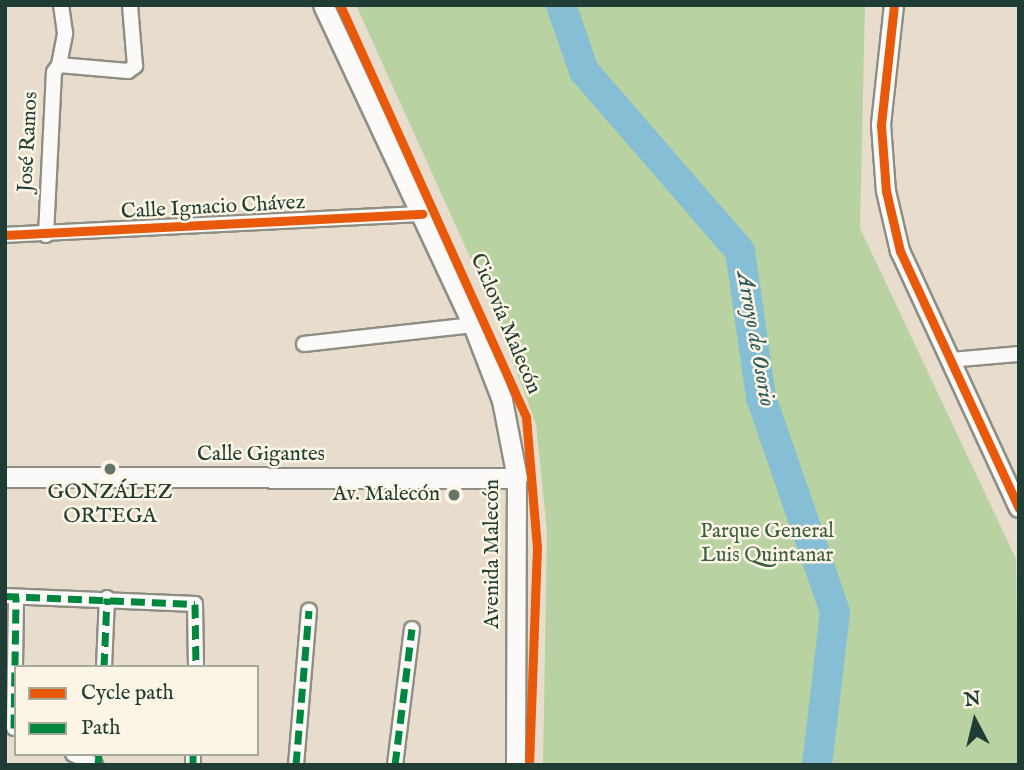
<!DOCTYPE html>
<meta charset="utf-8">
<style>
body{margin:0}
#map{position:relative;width:1024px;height:770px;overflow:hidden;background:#e8ddcd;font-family:"IM FELL English",serif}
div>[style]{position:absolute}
.green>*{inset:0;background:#b8d2a1}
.river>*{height:30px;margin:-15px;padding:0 15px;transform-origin:15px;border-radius:15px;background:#86bed5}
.roads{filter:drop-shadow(2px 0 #8f8e85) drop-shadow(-2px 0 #8f8e85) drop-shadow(0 2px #8f8e85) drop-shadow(0 -2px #8f8e85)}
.minor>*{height:14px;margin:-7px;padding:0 7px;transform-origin:7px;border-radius:7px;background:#fcfaf8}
.tertiary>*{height:18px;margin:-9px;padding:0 9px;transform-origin:9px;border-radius:9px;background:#fcfaf8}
.secondary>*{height:19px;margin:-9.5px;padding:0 9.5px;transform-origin:9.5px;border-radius:9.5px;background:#fcfaf8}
.quiet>*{height:7px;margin-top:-3.5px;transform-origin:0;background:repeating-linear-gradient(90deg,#00873e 0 14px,transparent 0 21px)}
.cycleway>*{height:9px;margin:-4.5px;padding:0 4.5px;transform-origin:4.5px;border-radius:4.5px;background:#e8590c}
.dots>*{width:19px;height:19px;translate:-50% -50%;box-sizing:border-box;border:4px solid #fcf5e5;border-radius:50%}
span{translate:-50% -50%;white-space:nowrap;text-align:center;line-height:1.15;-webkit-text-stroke:5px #fcf5e5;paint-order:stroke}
.street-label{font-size:21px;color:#1f3d34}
.poi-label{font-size:21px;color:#1f3d34}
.right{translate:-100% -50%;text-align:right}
.park-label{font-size:21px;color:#3c6046}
.water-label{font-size:23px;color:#2e5a5d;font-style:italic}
.frame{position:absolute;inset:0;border:7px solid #1f3d34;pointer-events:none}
.legend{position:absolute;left:14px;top:665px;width:245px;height:91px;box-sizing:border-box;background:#fcf5e5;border:2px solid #a4ab9e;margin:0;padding:9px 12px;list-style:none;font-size:21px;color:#1f3d34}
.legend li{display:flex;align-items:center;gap:14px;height:35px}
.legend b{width:35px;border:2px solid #a4ab9e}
.north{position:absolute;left:940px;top:686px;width:70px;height:70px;-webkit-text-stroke:5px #fcf5e5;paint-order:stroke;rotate:353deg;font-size:19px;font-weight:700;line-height:28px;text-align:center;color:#1f3d34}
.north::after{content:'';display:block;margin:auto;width:24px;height:32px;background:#1f3d34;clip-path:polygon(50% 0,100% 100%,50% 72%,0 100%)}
</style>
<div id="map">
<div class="green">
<i style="clip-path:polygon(356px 5px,865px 5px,860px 228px,1016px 559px,1019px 765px,543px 765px,547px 532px,536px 424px,493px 308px)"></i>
</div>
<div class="river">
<i style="left:561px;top:5px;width:70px;rotate:70.8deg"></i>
<i style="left:584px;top:71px;width:238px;rotate:49.1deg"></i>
<i style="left:740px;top:251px;width:148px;rotate:81.8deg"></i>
<i style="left:761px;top:397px;width:227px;rotate:71deg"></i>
<i style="left:835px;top:612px;width:154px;rotate:96.7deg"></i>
</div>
<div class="roads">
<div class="minor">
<i style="left:59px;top:65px;width:33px;rotate:-79deg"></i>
<i style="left:65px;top:33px;width:28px;rotate:-98deg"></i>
<i style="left:5px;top:235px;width:418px;rotate:-2.9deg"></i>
<i style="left:46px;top:235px;width:163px;rotate:-87.2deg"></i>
<i style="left:54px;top:72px;width:9px;rotate:-54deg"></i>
<i style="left:59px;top:65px;width:69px;rotate:5deg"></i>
<i style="left:128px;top:71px;width:9px;rotate:-36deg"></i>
<i style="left:135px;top:66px;width:61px;rotate:-94.7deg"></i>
<i style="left:304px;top:344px;width:170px;rotate:-6.4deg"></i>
<i style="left:950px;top:360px;width:69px;rotate:-5deg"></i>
<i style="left:5px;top:596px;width:190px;rotate:2.4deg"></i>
<i style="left:195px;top:604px;width:63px;rotate:89.1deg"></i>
<i style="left:104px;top:667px;width:69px;rotate:-87.5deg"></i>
<i style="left:14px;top:728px;width:131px;rotate:-89.1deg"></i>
<i style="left:73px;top:754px;width:25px;rotate:26deg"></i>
<i style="left:193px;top:765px;width:11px;rotate:-90deg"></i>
<i style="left:296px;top:765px;width:155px;rotate:-85.2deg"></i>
<i style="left:395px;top:765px;width:137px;rotate:-82.9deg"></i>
</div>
<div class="tertiary">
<i style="left:894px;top:5px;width:121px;rotate:96.2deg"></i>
<i style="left:881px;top:125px;width:66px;rotate:85.7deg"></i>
<i style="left:886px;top:191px;width:62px;rotate:76.9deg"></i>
<i style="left:900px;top:251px;width:283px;rotate:65.2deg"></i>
<i style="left:516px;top:765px;width:287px;rotate:-89.8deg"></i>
</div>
<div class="secondary">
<i style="left:5px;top:477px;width:512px;rotate:0.11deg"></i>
<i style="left:517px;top:478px;width:79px;rotate:-100.9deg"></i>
<i style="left:502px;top:400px;width:80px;rotate:-111.1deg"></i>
<i style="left:473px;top:325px;width:353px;rotate:-115.1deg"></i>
</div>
</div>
<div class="quiet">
<i style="left:5px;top:596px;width:190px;rotate:2.4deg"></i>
<i style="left:195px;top:604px;width:63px;rotate:89.1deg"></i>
<i style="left:104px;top:667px;width:69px;rotate:-87.5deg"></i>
<i style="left:14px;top:728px;width:131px;rotate:-89.1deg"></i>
<i style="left:98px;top:765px;width:11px;rotate:-85deg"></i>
<i style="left:193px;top:765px;width:11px;rotate:-90deg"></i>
<i style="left:296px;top:765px;width:155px;rotate:-85.2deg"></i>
<i style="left:395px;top:765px;width:137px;rotate:-82.9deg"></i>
</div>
<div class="cycleway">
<i style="left:340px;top:5px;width:452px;rotate:65.7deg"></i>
<i style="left:526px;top:417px;width:130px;rotate:85.2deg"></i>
<i style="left:537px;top:547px;width:218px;rotate:92.1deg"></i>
<i style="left:894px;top:5px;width:121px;rotate:96.2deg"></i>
<i style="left:881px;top:125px;width:66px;rotate:85.7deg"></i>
<i style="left:886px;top:191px;width:62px;rotate:76.9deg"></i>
<i style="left:900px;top:251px;width:283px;rotate:65.2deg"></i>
<i style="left:5px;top:235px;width:418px;rotate:-2.9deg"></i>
</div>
<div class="dots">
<i style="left:110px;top:469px;background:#65756a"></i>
<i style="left:454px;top:495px;background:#65756a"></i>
</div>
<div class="street-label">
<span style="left:29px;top:142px;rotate:-87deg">José Ramos</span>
<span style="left:213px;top:208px;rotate:-3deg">Calle Ignacio Chávez</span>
<span style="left:505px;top:324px;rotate:67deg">Ciclovía Malecón</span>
<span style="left:261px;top:455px">Calle Gigantes</span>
<span style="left:493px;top:554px;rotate:-90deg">Avenida Malecón</span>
</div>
<div class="poi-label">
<span style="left:110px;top:505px">GONZÁLEZ<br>ORTEGA</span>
<span class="right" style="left:440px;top:495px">Av. Malecón</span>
</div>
<div class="park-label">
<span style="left:767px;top:544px">Parque General<br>Luis Quintanar</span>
</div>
<div class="water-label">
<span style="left:755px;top:339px;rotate:80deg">Arroyo de Osorio</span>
</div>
<div class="frame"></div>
<ul class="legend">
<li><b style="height:9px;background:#e8590c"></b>Cycle path</li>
<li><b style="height:9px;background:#00873e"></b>Path</li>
</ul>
<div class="north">N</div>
</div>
